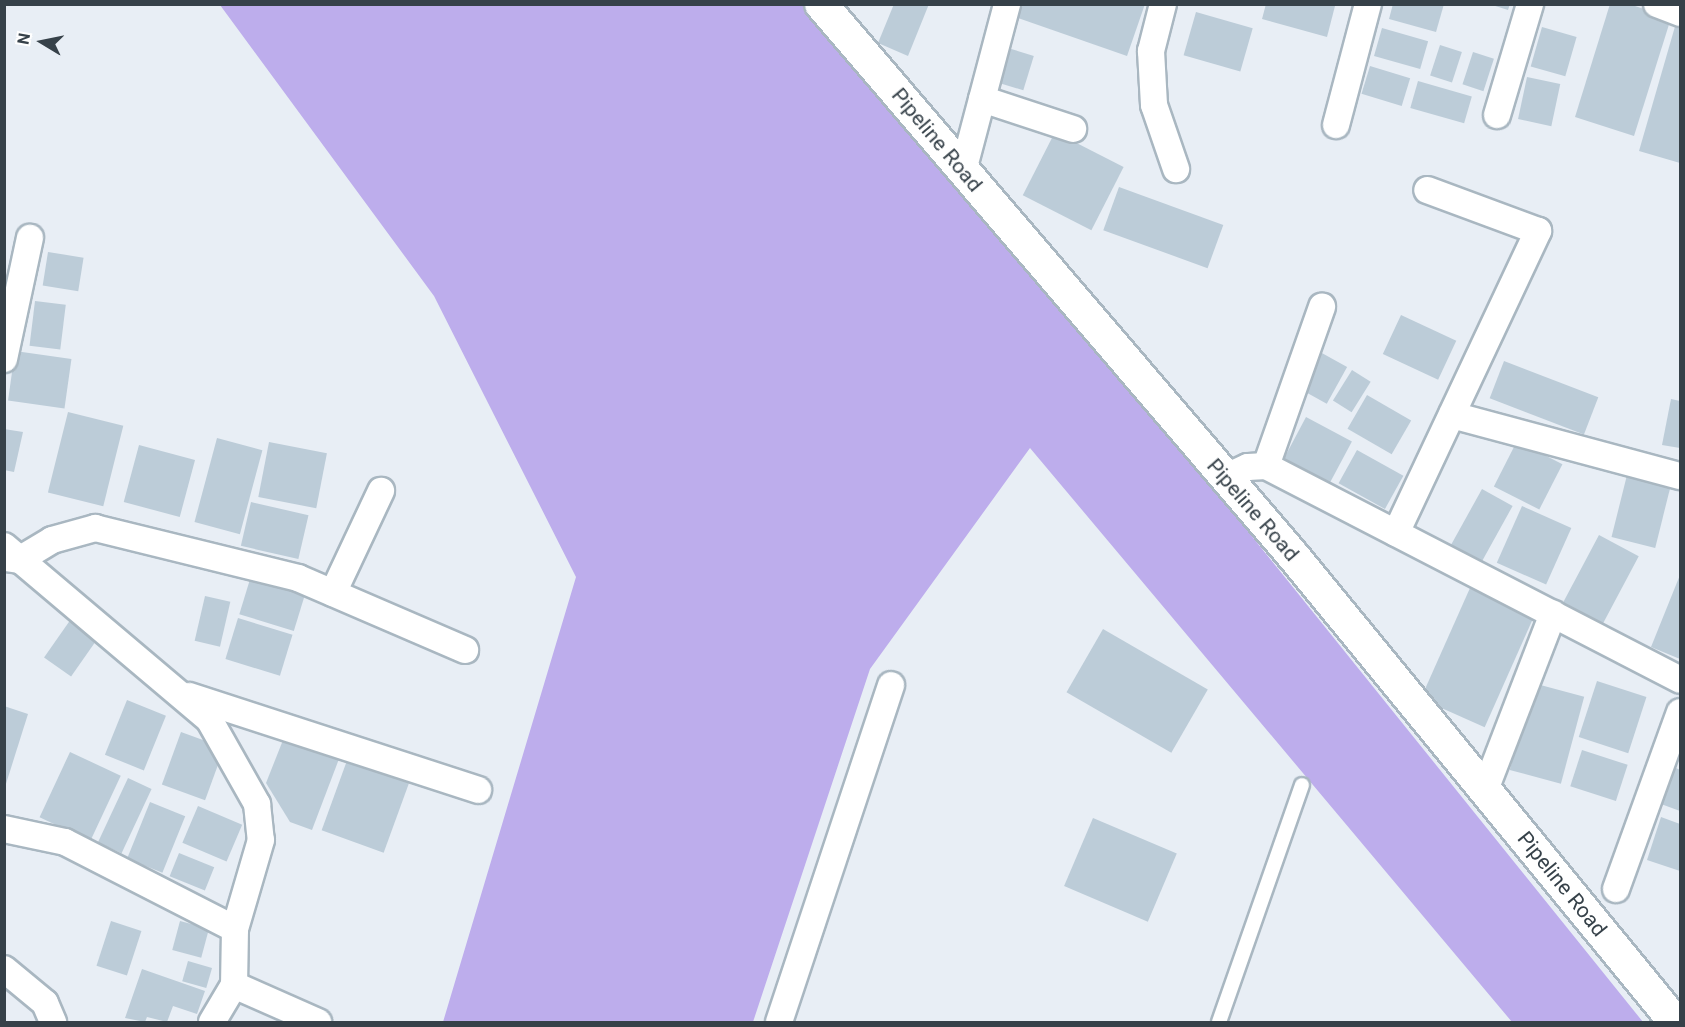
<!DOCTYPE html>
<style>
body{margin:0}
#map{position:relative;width:1685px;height:1027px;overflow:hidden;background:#e8eef5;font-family:Roboto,sans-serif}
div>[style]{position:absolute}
.green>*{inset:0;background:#bdadec}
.building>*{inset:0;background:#bcccd8;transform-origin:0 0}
.roads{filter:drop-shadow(2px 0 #a9b7c1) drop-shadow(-2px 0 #a9b7c1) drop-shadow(0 2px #a9b7c1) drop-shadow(0 -2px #a9b7c1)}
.service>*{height:14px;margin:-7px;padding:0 7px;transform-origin:7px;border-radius:7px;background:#fff}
.minor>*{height:26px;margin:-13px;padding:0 13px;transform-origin:13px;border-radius:13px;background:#fff}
.tertiary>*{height:32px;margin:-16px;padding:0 16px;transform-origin:16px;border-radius:16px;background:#fff}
span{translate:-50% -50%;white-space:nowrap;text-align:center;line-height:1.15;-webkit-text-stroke:4.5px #fff;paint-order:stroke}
.street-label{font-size:21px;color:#364149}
.frame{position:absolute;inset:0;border:6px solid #364149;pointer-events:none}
.north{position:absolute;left:12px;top:12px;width:60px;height:60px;-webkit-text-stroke:4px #fff;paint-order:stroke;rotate:280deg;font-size:16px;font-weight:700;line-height:24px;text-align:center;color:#364149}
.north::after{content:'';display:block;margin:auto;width:21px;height:27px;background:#364149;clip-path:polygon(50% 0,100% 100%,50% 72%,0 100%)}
</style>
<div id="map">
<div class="green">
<i style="clip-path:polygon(220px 5px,807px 5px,1077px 319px,1643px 1022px,1512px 1022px,1030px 448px,870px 669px,753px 1022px,443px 1022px,576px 577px,434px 296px)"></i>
</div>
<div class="building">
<i style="clip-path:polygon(894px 4px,929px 4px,908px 56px,878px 43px)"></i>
<i style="clip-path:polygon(1023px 4px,1145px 4px,1127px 56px,1018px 18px)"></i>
<i style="clip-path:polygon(1266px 4px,1330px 4px,1335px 6px,1327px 37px,1262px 19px)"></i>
<i style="clip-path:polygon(1393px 4px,1444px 4px,1436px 32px,1389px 19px)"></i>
<i style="clip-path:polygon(1489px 4px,1510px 4px,1508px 10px)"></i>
<i style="clip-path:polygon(1610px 4px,1629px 4px,1671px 18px,1634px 136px,1575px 117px)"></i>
<i style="left:1196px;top:12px;width:59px;height:45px;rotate:16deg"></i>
<i style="clip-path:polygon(1676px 23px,1680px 25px,1680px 163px,1639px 151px)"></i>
<i style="left:1542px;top:27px;width:36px;height:41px;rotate:16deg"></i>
<i style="left:1382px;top:28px;width:48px;height:29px;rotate:16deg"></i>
<i style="left:1440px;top:45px;width:23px;height:32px;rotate:18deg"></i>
<i style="left:1008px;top:48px;width:27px;height:36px;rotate:17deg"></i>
<i style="left:1473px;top:52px;width:22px;height:34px;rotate:18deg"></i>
<i style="left:1370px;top:66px;width:42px;height:29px;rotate:17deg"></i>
<i style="left:1527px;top:77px;width:34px;height:43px;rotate:12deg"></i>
<i style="left:1418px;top:81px;width:56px;height:28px;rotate:16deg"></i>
<i style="left:1055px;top:132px;width:77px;height:71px;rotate:27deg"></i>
<i style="left:1119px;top:187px;width:111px;height:46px;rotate:20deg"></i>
<i style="left:48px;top:252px;width:36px;height:34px;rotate:9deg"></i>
<i style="left:35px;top:301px;width:31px;height:45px;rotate:7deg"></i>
<i style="left:1401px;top:315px;width:61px;height:43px;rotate:25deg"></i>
<i style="left:15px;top:351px;width:57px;height:50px;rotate:8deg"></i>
<i style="left:1320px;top:352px;width:31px;height:42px;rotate:29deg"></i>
<i style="left:1504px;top:361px;width:101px;height:40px;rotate:21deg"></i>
<i style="left:1352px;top:370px;width:22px;height:36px;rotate:32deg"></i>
<i style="left:1367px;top:395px;width:51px;height:39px;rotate:30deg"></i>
<i style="clip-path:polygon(1671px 399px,1680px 401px,1680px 448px,1662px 445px)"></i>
<i style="left:68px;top:412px;width:57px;height:83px;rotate:14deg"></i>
<i style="left:1306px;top:417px;width:52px;height:48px;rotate:28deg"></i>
<i style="clip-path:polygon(4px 429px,23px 432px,14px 472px,4px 470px)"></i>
<i style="left:217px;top:438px;width:47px;height:87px;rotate:15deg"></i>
<i style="left:1517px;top:441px;width:51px;height:51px;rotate:27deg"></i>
<i style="left:269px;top:442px;width:59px;height:56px;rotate:11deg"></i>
<i style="left:139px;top:445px;width:58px;height:59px;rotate:15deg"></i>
<i style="left:1357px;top:450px;width:53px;height:38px;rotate:29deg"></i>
<i style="left:1627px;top:475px;width:45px;height:64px;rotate:14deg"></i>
<i style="left:1482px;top:489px;width:35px;height:64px;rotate:29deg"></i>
<i style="left:251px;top:502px;width:59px;height:45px;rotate:13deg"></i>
<i style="left:1522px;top:506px;width:54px;height:62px;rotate:24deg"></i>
<i style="left:1599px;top:535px;width:45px;height:81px;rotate:28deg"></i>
<i style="clip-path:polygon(1680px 575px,1680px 659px,1651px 647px)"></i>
<i style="left:251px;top:576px;width:57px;height:40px;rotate:17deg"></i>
<i style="left:1474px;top:579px;width:70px;height:131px;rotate:24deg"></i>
<i style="left:205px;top:596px;width:26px;height:46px;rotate:13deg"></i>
<i style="left:238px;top:618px;width:57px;height:43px;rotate:17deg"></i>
<i style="left:71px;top:619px;width:33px;height:47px;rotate:35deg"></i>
<i style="left:1103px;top:629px;width:121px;height:73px;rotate:30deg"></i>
<i style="left:1597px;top:681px;width:52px;height:59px;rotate:18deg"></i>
<i style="left:1533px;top:683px;width:53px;height:90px;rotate:15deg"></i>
<i style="left:127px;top:700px;width:42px;height:59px;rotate:22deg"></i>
<i style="clip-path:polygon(4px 706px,28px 714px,5px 787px,4px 787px)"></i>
<i style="clip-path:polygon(287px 730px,342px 751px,312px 830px,290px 822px,266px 783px)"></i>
<i style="left:181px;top:732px;width:46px;height:56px;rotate:20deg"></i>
<i style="left:1582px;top:750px;width:48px;height:38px;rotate:18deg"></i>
<i style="left:70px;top:752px;width:56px;height:72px;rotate:25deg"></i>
<i style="left:349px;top:755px;width:66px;height:80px;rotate:20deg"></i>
<i style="clip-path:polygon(1674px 767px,1680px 770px,1680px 811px,1661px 804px)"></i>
<i style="left:128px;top:778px;width:26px;height:71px;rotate:25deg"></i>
<i style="left:150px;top:802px;width:38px;height:61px;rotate:22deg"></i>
<i style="left:198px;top:806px;width:48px;height:40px;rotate:23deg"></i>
<i style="clip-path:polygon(1661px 817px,1680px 824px,1680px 871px,1647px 860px)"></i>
<i style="left:1093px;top:818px;width:91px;height:74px;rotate:23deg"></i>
<i style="left:179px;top:853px;width:38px;height:25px;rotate:22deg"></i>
<i style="left:111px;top:921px;width:32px;height:47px;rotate:18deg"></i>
<i style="left:180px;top:921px;width:30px;height:30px;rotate:15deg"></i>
<i style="left:188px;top:961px;width:25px;height:21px;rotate:16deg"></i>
<i style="clip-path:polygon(142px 969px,205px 991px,197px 1014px,173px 1006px,167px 1022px,147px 1017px,145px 1022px,125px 1018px)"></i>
</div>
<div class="roads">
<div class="service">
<i style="left:1219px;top:1022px;width:251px;rotate:-70.7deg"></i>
</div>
<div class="minor">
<i style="left:1163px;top:4px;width:49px;rotate:104.3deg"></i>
<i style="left:1151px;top:51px;width:54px;rotate:86.8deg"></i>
<i style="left:1154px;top:105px;width:68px;rotate:71deg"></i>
<i style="left:1657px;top:4px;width:25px;rotate:21deg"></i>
<i style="left:982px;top:99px;width:96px;rotate:18.2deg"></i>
<i style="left:1497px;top:115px;width:116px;rotate:-73.4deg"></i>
<i style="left:1336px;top:125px;width:125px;rotate:-75.2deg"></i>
<i style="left:963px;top:171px;width:173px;rotate:-75.2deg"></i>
<i style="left:4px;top:359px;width:124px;rotate:-77.9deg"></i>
<i style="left:1452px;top:415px;width:236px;rotate:15deg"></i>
<i style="left:1266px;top:466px;width:169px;rotate:-70.6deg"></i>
<i style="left:1224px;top:478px;width:26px;rotate:-25deg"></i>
<i style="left:1248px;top:467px;width:18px;rotate:-3deg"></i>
<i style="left:1266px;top:466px;width:466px;rotate:27.3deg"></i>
<i style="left:1396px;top:533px;width:334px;rotate:-64.8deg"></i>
<i style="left:1538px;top:231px;width:118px;rotate:-159.7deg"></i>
<i style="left:4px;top:546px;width:268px;rotate:40.2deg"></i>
<i style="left:209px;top:719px;width:98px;rotate:60.5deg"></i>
<i style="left:257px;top:804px;width:36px;rotate:84deg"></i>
<i style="left:261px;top:840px;width:93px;rotate:106.3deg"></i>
<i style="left:235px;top:929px;width:56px;rotate:91deg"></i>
<i style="left:234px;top:985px;width:43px;rotate:120.7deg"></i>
<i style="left:5px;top:558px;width:14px;rotate:8deg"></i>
<i style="left:19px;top:560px;width:39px;rotate:-31deg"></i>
<i style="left:52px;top:540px;width:45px;rotate:-15.6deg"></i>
<i style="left:95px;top:528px;width:209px;rotate:13.8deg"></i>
<i style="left:298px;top:578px;width:182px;rotate:23.3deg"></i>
<i style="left:333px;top:593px;width:113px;rotate:-64.8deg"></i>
<i style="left:189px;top:696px;width:304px;rotate:18deg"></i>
<i style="left:1485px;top:790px;width:189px;rotate:-68.9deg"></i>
<i style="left:4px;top:829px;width:62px;rotate:12deg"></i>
<i style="left:65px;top:842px;width:191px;rotate:27.1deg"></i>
<i style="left:1616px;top:889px;width:188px;rotate:-70.1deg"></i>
<i style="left:4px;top:969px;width:53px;rotate:39.7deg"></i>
<i style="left:45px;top:1003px;width:21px;rotate:67deg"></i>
<i style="left:234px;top:985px;width:92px;rotate:23.8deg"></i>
<i style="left:779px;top:1022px;width:355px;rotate:-71.6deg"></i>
</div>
<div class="tertiary">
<i style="left:821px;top:4px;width:729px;rotate:49.45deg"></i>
<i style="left:1295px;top:558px;width:600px;rotate:50.68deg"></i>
</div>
</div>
<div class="street-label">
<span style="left:937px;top:140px;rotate:50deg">Pipeline Road</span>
<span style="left:1253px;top:510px;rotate:49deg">Pipeline Road</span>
<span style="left:1562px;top:884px;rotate:51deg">Pipeline Road</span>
</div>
<div class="frame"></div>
<div class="north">N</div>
</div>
